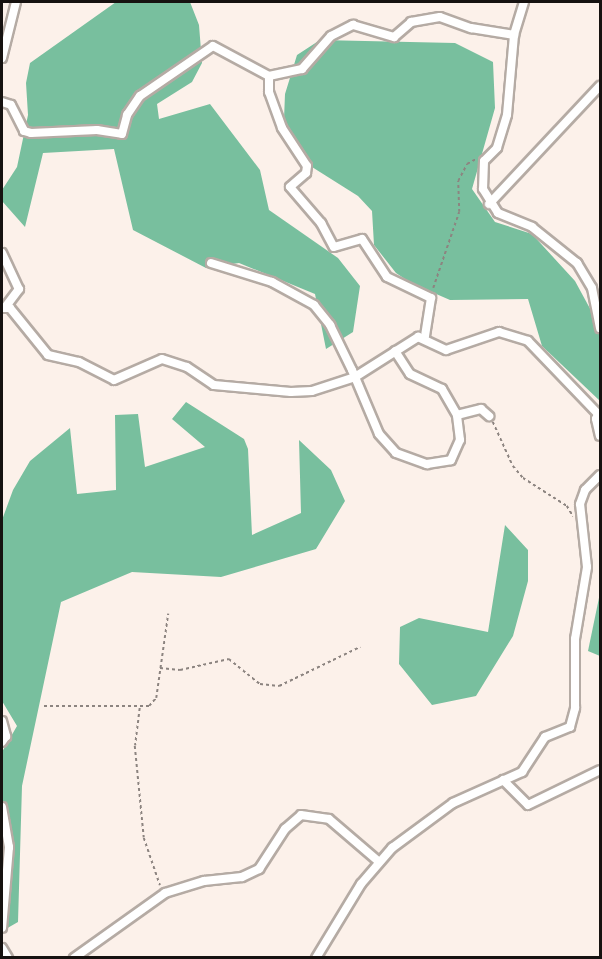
<!DOCTYPE html>
<style>
body{margin:0}
#map{position:relative;width:602px;height:959px;overflow:hidden;background:#fcf1ea;font-family:"Source Sans 3",sans-serif}
div>[style]{position:absolute}
.forest>*{inset:0;background:#78bf9e}
.path>*{height:1.5px;margin-top:-0.75px;transform-origin:0;background:repeating-linear-gradient(90deg,#8c8480 0 3px,transparent 0 6px)}
.roads{filter:drop-shadow(2px 0 #b5aba4) drop-shadow(-2px 0 #b5aba4) drop-shadow(0 2px #b5aba4) drop-shadow(0 -2px #b5aba4)}
.street>*{height:8px;margin:-4px;padding:0 4px;transform-origin:4px;border-radius:4px;background:#fff}
span{translate:-50% -50%;white-space:nowrap;text-align:center;line-height:1.15;-webkit-text-stroke:6px #fff;paint-order:stroke}
.frame{position:absolute;inset:0;border:3px solid #161210;pointer-events:none}
</style>
<div id="map">
<div class="forest">
<i style="clip-path:polygon(116px 2px,190px 2px,199px 25px,202px 63px,192px 82px,157px 104px,159px 119px,210px 104px,260px 170px,269px 210px,338px 258px,360px 286px,353px 332px,326px 349px,315px 294px,239px 263px,206px 268px,133px 230px,114px 149px,43px 153px,25px 227px,2px 201px,2px 190px,17px 167px,28px 115px,26px 83px,30px 63px)"></i>
<i style="clip-path:polygon(320px 40px,455px 43px,493px 62px,495px 108px,472px 189px,495px 222px,532px 234px,575px 281px,600px 327px,600px 401px,542px 346px,528px 299px,450px 300px,411px 283px,396px 273px,374px 245px,372px 211px,358px 196px,312px 167px,284px 119px,285px 94px,297px 55px)"></i>
<i style="clip-path:polygon(186px 402px,244px 439px,248px 449px,252px 535px,301px 513px,299px 440px,331px 470px,345px 501px,316px 549px,221px 577px,132px 572px,61px 602px,22px 786px,18px 922px,4px 930px,2px 752px,17px 726px,2px 701px,2px 520px,13px 490px,30px 461px,70px 428px,77px 494px,116px 490px,115px 415px,138px 414px,145px 467px,205px 447px,172px 419px)"></i>
<i style="clip-path:polygon(505px 525px,528px 550px,528px 581px,513px 636px,476px 696px,432px 705px,399px 664px,400px 627px,419px 618px,488px 632px)"></i>
<i style="clip-path:polygon(600px 593px,600px 656px,588px 651px)"></i>
</div>
<div class="path">
<i style="left:433px;top:288px;width:80px;rotate:-71.1deg"></i>
<i style="left:459px;top:212px;width:31px;rotate:-92deg"></i>
<i style="left:458px;top:181px;width:19px;rotate:-62deg"></i>
<i style="left:467px;top:164px;width:10px;rotate:-29deg"></i>
<i style="left:493px;top:422px;width:48px;rotate:65.6deg"></i>
<i style="left:513px;top:466px;width:16px;rotate:50deg"></i>
<i style="left:523px;top:478px;width:52px;rotate:32.5deg"></i>
<i style="left:567px;top:506px;width:12px;rotate:59deg"></i>
<i style="left:160px;top:668px;width:20px;rotate:6deg"></i>
<i style="left:180px;top:670px;width:50px;rotate:-12.7deg"></i>
<i style="left:229px;top:659px;width:40px;rotate:39deg"></i>
<i style="left:260px;top:684px;width:19px;rotate:6deg"></i>
<i style="left:279px;top:686px;width:90px;rotate:-25.7deg"></i>
<i style="left:44px;top:706px;width:105px"></i>
<i style="left:149px;top:706px;width:11px;rotate:-49deg"></i>
<i style="left:156px;top:698px;width:85px;rotate:-81.9deg"></i>
<i style="left:140px;top:708px;width:38px;rotate:97deg"></i>
<i style="left:135px;top:746px;width:92px;rotate:84.4deg"></i>
<i style="left:144px;top:838px;width:50px;rotate:71.2deg"></i>
</div>
<div class="roads">
<div class="street">
<i style="left:524px;top:2px;width:34px;rotate:107deg"></i>
<i style="left:514px;top:35px;width:80px;rotate:95deg"></i>
<i style="left:507px;top:115px;width:34px;rotate:107deg"></i>
<i style="left:497px;top:148px;width:18px;rotate:135deg"></i>
<i style="left:484px;top:161px;width:28px;rotate:92deg"></i>
<i style="left:483px;top:189px;width:28px;rotate:58deg"></i>
<i style="left:498px;top:213px;width:37px;rotate:22deg"></i>
<i style="left:532px;top:227px;width:58px;rotate:38.7deg"></i>
<i style="left:577px;top:263px;width:29px;rotate:59deg"></i>
<i style="left:592px;top:288px;width:41px;rotate:78.7deg"></i>
<i style="left:2px;top:58px;width:58px;rotate:-76deg"></i>
<i style="left:269px;top:76px;width:16px;rotate:90deg"></i>
<i style="left:269px;top:92px;width:38px;rotate:70deg"></i>
<i style="left:282px;top:128px;width:45px;rotate:56.7deg"></i>
<i style="left:307px;top:166px;width:7px;rotate:98deg"></i>
<i style="left:306px;top:173px;width:21px;rotate:139deg"></i>
<i style="left:290px;top:187px;width:48px;rotate:49.3deg"></i>
<i style="left:321px;top:223px;width:27px;rotate:62deg"></i>
<i style="left:334px;top:247px;width:29px;rotate:-16deg"></i>
<i style="left:362px;top:239px;width:45px;rotate:56.7deg"></i>
<i style="left:387px;top:277px;width:49px;rotate:25.5deg"></i>
<i style="left:431px;top:298px;width:39px;rotate:99deg"></i>
<i style="left:2px;top:102px;width:9px;rotate:18deg"></i>
<i style="left:11px;top:105px;width:29px;rotate:63deg"></i>
<i style="left:24px;top:131px;width:7px;rotate:16deg"></i>
<i style="left:31px;top:133px;width:66px;rotate:-2.6deg"></i>
<i style="left:97px;top:130px;width:25px;rotate:9deg"></i>
<i style="left:122px;top:134px;width:20px;rotate:-75deg"></i>
<i style="left:127px;top:115px;width:23px;rotate:-56deg"></i>
<i style="left:140px;top:96px;width:88px;rotate:-34.4deg"></i>
<i style="left:213px;top:46px;width:64px;rotate:28.2deg"></i>
<i style="left:269px;top:76px;width:34px;rotate:-12deg"></i>
<i style="left:302px;top:69px;width:44px;rotate:-48.7deg"></i>
<i style="left:331px;top:36px;width:25px;rotate:-27deg"></i>
<i style="left:353px;top:25px;width:43px;rotate:16.3deg"></i>
<i style="left:394px;top:37px;width:23px;rotate:-41deg"></i>
<i style="left:411px;top:22px;width:29px;rotate:-10deg"></i>
<i style="left:440px;top:17px;width:33px;rotate:20deg"></i>
<i style="left:471px;top:28px;width:44px;rotate:9.2deg"></i>
<i style="left:489px;top:204px;width:162px;rotate:-46.8deg"></i>
<i style="left:2px;top:253px;width:40px;rotate:65deg"></i>
<i style="left:19px;top:289px;width:21px;rotate:127deg"></i>
<i style="left:211px;top:263px;width:64px;rotate:17.3deg"></i>
<i style="left:272px;top:282px;width:48px;rotate:28.7deg"></i>
<i style="left:314px;top:305px;width:26px;rotate:51deg"></i>
<i style="left:330px;top:325px;width:50px;rotate:63.9deg"></i>
<i style="left:352px;top:370px;width:69px;rotate:67.1deg"></i>
<i style="left:379px;top:434px;width:25px;rotate:48deg"></i>
<i style="left:396px;top:453px;width:33px;rotate:20deg"></i>
<i style="left:427px;top:464px;width:24px;rotate:-9deg"></i>
<i style="left:451px;top:460px;width:22px;rotate:-66deg"></i>
<i style="left:460px;top:440px;width:25px;rotate:-97deg"></i>
<i style="left:2px;top:308px;width:8px"></i>
<i style="left:10px;top:308px;width:60px;rotate:51deg"></i>
<i style="left:48px;top:355px;width:32px;rotate:13deg"></i>
<i style="left:79px;top:362px;width:39px;rotate:27deg"></i>
<i style="left:114px;top:380px;width:52px;rotate:-23.6deg"></i>
<i style="left:162px;top:359px;width:26px;rotate:18deg"></i>
<i style="left:187px;top:367px;width:32px;rotate:34deg"></i>
<i style="left:214px;top:385px;width:77px;rotate:5.2deg"></i>
<i style="left:291px;top:392px;width:21px;rotate:-3deg"></i>
<i style="left:312px;top:391px;width:45px;rotate:-18deg"></i>
<i style="left:355px;top:377px;width:75px;rotate:-32.4deg"></i>
<i style="left:418px;top:337px;width:31px;rotate:25deg"></i>
<i style="left:446px;top:350px;width:56px;rotate:-18.8deg"></i>
<i style="left:499px;top:332px;width:30px;rotate:17deg"></i>
<i style="left:528px;top:341px;width:104px;rotate:46.2deg"></i>
<i style="left:395px;top:351px;width:27px;rotate:57deg"></i>
<i style="left:410px;top:374px;width:35px;rotate:25deg"></i>
<i style="left:442px;top:389px;width:30px;rotate:60deg"></i>
<i style="left:457px;top:415px;width:25px;rotate:-14deg"></i>
<i style="left:481px;top:409px;width:11px;rotate:41deg"></i>
<i style="left:598px;top:414px;width:5px;rotate:112deg"></i>
<i style="left:596px;top:419px;width:17px;rotate:77deg"></i>
<i style="left:2px;top:721px;width:16px;rotate:75deg"></i>
<i style="left:6px;top:736px;width:7px;rotate:124deg"></i>
<i style="left:503px;top:780px;width:35px;rotate:45deg"></i>
<i style="left:528px;top:805px;width:80px;rotate:-25.9deg"></i>
<i style="left:2px;top:807px;width:41px;rotate:80.1deg"></i>
<i style="left:9px;top:847px;width:81px;rotate:94.9deg"></i>
<i style="left:2px;top:948px;width:12px;rotate:59deg"></i>
<i style="left:74px;top:958px;width:112px;rotate:-35.5deg"></i>
<i style="left:165px;top:893px;width:41px;rotate:-17.1deg"></i>
<i style="left:204px;top:881px;width:38px;rotate:-6deg"></i>
<i style="left:242px;top:877px;width:19px;rotate:-25deg"></i>
<i style="left:259px;top:869px;width:48px;rotate:-57deg"></i>
<i style="left:285px;top:829px;width:21px;rotate:-41deg"></i>
<i style="left:301px;top:815px;width:28px;rotate:8deg"></i>
<i style="left:329px;top:819px;width:65px;rotate:40.6deg"></i>
<i style="left:316px;top:958px;width:87px;rotate:-58.7deg"></i>
<i style="left:361px;top:884px;width:48px;rotate:-49.3deg"></i>
<i style="left:392px;top:848px;width:76px;rotate:-36.4deg"></i>
<i style="left:453px;top:803px;width:76px;rotate:-24.2deg"></i>
<i style="left:522px;top:772px;width:42px;rotate:-56.7deg"></i>
<i style="left:545px;top:737px;width:27px;rotate:-22deg"></i>
<i style="left:570px;top:727px;width:20px;rotate:-75deg"></i>
<i style="left:575px;top:708px;width:69px;rotate:-90deg"></i>
<i style="left:575px;top:639px;width:73px;rotate:-80.5deg"></i>
<i style="left:587px;top:567px;width:63px;rotate:-96.3deg"></i>
<i style="left:580px;top:504px;width:15px;rotate:-70deg"></i>
<i style="left:585px;top:490px;width:21px;rotate:-45deg"></i>
</div>
</div>
<div class="frame"></div>
</div>
